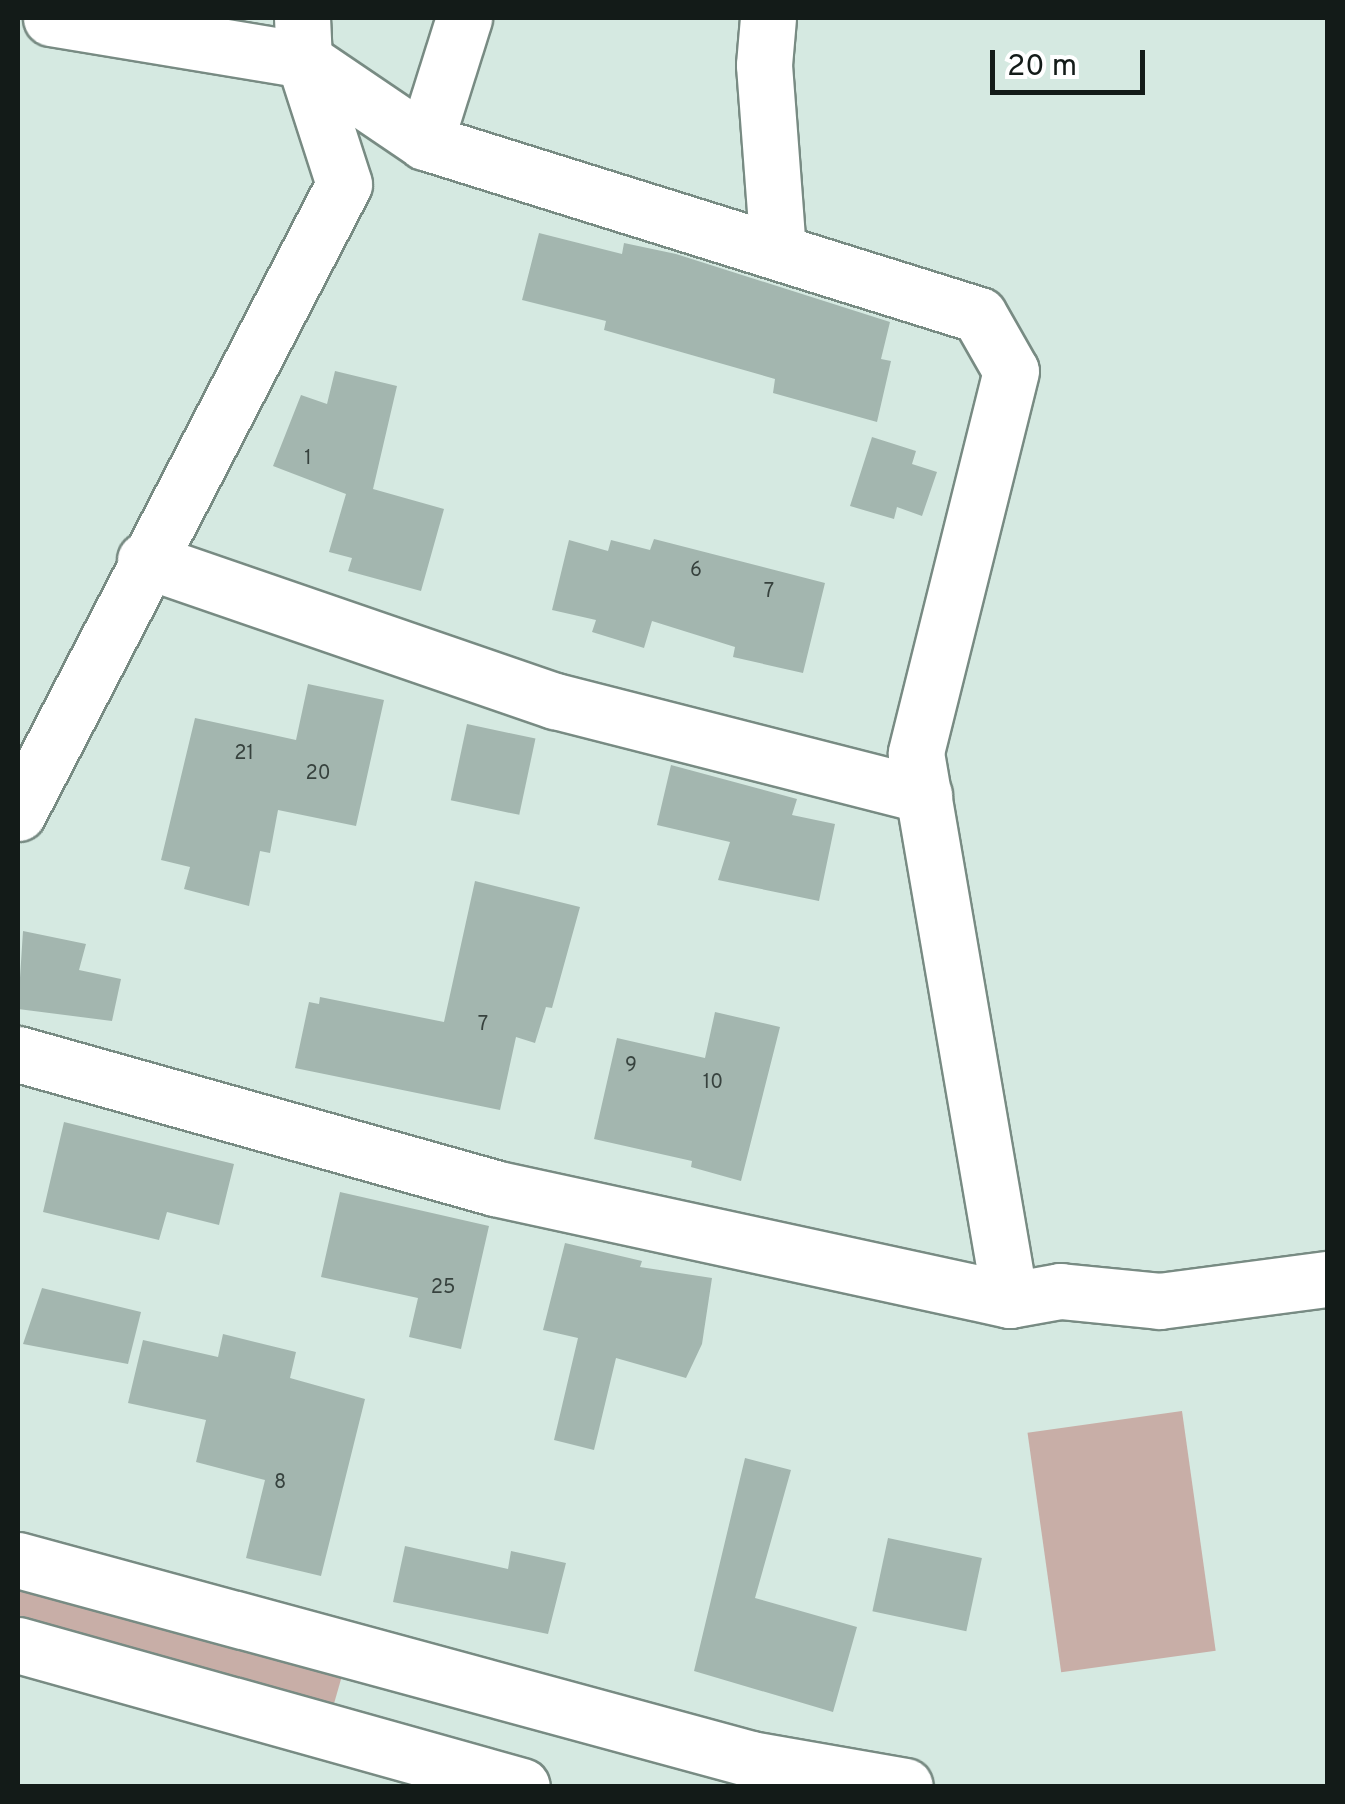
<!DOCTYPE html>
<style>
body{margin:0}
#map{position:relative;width:1345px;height:1804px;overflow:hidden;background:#d5e9e1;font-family:Overpass,sans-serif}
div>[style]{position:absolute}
.green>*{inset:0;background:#c8aea7;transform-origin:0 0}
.building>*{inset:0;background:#a3b6af;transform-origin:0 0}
.roads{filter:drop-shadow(2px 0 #788b83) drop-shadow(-2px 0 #788b83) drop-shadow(0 2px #788b83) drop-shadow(0 -2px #788b83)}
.minor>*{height:55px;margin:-27.5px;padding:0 27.5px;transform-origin:27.5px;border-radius:27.5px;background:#fff}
span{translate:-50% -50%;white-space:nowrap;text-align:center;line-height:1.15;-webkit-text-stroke:9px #fff;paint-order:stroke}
.number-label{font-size:20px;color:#37423e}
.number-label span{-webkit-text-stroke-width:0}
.frame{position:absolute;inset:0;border:20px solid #131b18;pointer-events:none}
.scale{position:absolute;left:990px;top:50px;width:155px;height:45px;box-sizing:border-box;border:5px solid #131b18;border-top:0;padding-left:12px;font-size:30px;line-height:35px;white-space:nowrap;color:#131b18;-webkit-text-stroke:8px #fff;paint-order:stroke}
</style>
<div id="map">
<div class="green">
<i style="left:1182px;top:1411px;width:242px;height:156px;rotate:82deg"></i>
<i style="left:18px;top:1583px;width:337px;height:42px;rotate:16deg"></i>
</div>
<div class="building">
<i style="clip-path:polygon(539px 233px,622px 254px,624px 243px,676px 254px,890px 322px,881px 359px,891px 361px,877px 422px,773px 393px,775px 379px,604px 330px,606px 321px,522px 300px)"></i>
<i style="clip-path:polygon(335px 371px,397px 386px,373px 489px,444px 509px,421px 591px,348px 571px,352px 558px,329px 552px,346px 494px,273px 466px,301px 395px,327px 404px)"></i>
<i style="clip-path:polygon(872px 437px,916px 451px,912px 464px,937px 472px,922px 516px,897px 507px,894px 519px,850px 506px)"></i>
<i style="clip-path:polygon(654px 539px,825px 583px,803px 673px,733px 657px,735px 647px,652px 621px,644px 648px,592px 632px,596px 620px,552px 610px,569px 540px,608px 551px,611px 540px,650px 550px)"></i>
<i style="clip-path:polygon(308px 684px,384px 700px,356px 826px,278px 810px,270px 853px,260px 851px,249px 906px,184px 889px,190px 867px,161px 860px,195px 718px,296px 740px)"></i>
<i style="left:467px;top:724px;width:70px;height:78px;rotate:12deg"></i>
<i style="clip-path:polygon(671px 765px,797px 799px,792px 815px,835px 824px,819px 901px,718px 880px,730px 842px,657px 825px)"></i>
<i style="clip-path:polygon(475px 881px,580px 907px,552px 1008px,546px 1007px,535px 1043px,516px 1037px,500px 1110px,295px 1068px,309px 1002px,319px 1004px,320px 997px,444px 1022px)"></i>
<i style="clip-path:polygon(23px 931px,86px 944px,79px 970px,121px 979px,112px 1021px,18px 1009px)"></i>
<i style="clip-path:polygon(715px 1012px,780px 1027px,741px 1181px,691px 1167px,692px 1161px,594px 1139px,617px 1038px,705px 1058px)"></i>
<i style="clip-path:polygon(64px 1122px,234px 1164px,219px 1225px,167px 1212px,159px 1240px,43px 1212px)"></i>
<i style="clip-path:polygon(340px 1192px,489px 1226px,461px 1349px,409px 1337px,418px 1298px,321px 1277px)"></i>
<i style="clip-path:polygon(565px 1243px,642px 1261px,640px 1267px,712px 1278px,702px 1344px,686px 1378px,616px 1358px,594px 1450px,554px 1440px,578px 1338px,543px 1330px)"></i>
<i style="clip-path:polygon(42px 1288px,141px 1312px,128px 1364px,23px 1344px)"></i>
<i style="clip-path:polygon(223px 1334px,296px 1352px,290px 1378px,365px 1399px,321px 1576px,246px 1558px,265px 1480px,196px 1462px,206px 1420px,128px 1403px,143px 1340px,218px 1357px)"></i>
<i style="clip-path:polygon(745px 1458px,791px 1470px,755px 1598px,857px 1627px,833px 1712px,694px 1671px)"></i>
<i style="left:888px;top:1538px;width:96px;height:75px;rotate:12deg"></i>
<i style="clip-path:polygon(405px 1546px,508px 1569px,511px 1551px,566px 1563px,548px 1634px,393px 1602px)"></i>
</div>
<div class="roads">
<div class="minor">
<i style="left:51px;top:18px;width:256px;rotate:9.4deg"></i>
<i style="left:304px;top:60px;width:146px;rotate:34.1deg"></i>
<i style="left:425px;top:142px;width:580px;rotate:17.34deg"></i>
<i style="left:979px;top:315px;width:64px;rotate:60.3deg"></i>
<i style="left:1011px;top:371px;width:394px;rotate:104deg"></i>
<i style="left:916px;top:753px;width:555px;rotate:80.25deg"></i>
<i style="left:768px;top:18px;width:47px;rotate:94.9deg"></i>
<i style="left:764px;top:65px;width:186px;rotate:85.7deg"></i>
<i style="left:425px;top:142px;width:130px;rotate:-72.5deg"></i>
<i style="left:145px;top:560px;width:434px;rotate:19deg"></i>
<i style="left:555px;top:701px;width:381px;rotate:14.3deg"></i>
<i style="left:18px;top:813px;width:708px;rotate:-62.6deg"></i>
<i style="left:344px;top:184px;width:130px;rotate:-107.9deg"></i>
<i style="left:304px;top:60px;width:42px;rotate:-92.7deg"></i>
<i style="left:18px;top:1054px;width:495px;rotate:15.7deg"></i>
<i style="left:494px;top:1188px;width:528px;rotate:12.25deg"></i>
<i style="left:1010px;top:1300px;width:51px;rotate:-10.2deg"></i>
<i style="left:1060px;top:1291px;width:100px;rotate:5.7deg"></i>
<i style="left:1160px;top:1301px;width:169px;rotate:-7.5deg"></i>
<i style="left:18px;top:1560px;width:760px;rotate:15.19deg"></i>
<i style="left:751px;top:1759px;width:156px;rotate:9.9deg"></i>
<i style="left:18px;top:1645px;width:523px;rotate:15.63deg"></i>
</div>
</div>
<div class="number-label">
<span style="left:308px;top:459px">1</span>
<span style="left:696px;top:571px">6</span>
<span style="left:769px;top:592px">7</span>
<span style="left:244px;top:754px">21</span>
<span style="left:318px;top:774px">20</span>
<span style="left:483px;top:1025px">7</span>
<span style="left:631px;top:1066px">9</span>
<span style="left:713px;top:1083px">10</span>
<span style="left:443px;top:1288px">25</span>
<span style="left:280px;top:1483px">8</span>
</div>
<div class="frame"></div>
<div class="scale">20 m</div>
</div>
